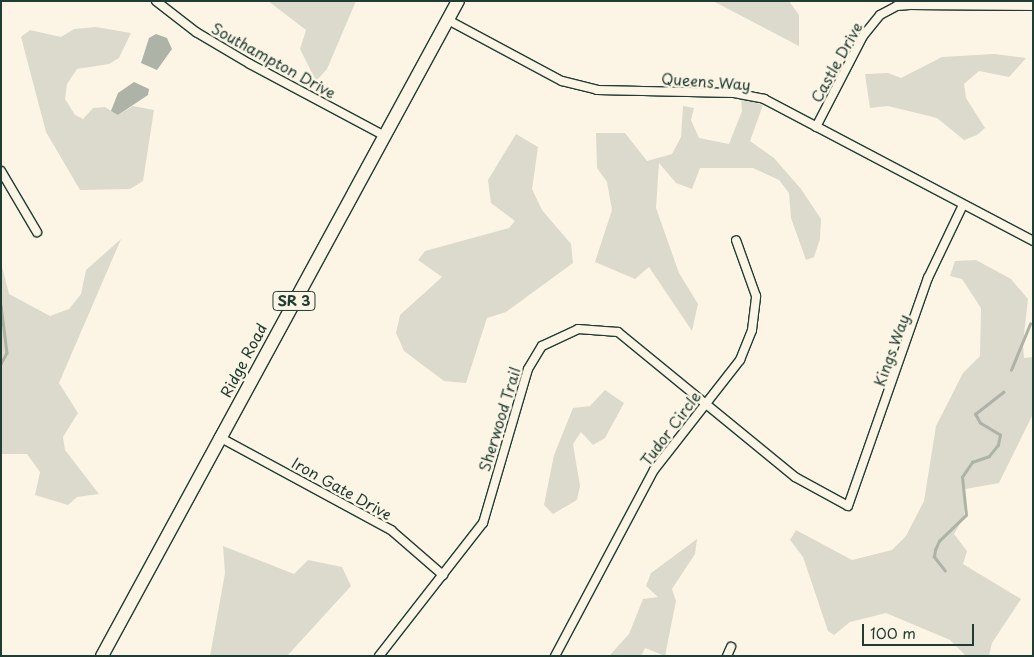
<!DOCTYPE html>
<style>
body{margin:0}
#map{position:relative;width:1034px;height:657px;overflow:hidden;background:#fcf5e5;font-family:"Playpen Sans",sans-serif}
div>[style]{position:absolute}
.green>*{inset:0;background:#dcdacc}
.water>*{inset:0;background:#aeb3a7}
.stream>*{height:2.5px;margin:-1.25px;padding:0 1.25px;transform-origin:1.25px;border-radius:1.25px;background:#aeb3a7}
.roads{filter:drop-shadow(1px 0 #1f3d34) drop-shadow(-1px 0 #1f3d34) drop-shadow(0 1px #1f3d34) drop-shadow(0 -1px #1f3d34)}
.minor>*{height:8px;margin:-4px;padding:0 4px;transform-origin:4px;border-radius:4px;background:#fcf5e5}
.primary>*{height:12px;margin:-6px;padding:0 6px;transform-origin:6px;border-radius:6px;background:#fcf5e5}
span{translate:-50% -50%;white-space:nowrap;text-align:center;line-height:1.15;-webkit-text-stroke:5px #fcf5e5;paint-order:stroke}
.shield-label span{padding:1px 4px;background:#fcf5e5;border:1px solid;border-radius:4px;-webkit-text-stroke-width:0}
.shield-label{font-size:14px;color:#1f3d34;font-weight:700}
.street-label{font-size:15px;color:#1f3d34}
.frame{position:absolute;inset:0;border:2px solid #1f3d34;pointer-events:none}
.scale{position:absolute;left:862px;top:624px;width:112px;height:22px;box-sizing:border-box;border:2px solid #1f3d34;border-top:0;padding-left:6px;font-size:15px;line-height:18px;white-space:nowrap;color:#1f3d34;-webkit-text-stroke:4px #fcf5e5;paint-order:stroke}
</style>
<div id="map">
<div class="green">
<i style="clip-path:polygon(268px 1px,356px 1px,327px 69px,316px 81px,300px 49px,306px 30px)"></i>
<i style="clip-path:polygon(713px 1px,789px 1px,799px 15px,799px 46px)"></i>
<i style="clip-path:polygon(96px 27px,131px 33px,119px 58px,109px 64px,77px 69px,67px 84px,65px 99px,75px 115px,83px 119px,93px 108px,105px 107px,118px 115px,133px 106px,154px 110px,143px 181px,130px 189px,80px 190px,46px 132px,21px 37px,30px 30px,61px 37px,74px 29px)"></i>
<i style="clip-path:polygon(994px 54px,1026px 58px,1009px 77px,979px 71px,964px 84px,966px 98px,985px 128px,977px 135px,964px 140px,937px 118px,888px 106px,870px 108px,865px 74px,888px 73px,901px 78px,942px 57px)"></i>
<i style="clip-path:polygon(741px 98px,763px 105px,750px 141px,774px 158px,801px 189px,821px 219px,820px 239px,814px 257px,806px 260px,791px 218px,789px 193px,779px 180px,753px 168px,700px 168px,692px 189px,676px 183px,659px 163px,656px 208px,679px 273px,698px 304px,692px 331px,649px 267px,635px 279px,595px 262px,612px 210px,607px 182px,597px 168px,596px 133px,625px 133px,647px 161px,672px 154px,681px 137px,683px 106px,694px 108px,691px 120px,699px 138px,729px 144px,742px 111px)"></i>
<i style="clip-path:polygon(516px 134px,538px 147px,532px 189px,542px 210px,571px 244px,573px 263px,506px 312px,487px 318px,466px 383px,444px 381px,404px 351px,396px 333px,400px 315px,442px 277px,418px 260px,425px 251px,509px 228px,515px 221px,491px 203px,488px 180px)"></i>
<i style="clip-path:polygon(121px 239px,59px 383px,78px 413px,63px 437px,65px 450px,99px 494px,77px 497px,68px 505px,35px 495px,40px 472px,27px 454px,1px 454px,1px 263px,9px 294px,50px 316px,69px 309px,81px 294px,86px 270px)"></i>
<i style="clip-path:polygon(976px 260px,1011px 279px,1028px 299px,1023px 344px,1024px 358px,1033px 357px,1033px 414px,999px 483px,965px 489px,964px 517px,954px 534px,967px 551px,963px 564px,1021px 599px,992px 643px,989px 656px,966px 656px,950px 640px,886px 613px,850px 622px,834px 635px,828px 631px,803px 557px,790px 540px,796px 530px,852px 560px,892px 550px,906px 536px,924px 501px,936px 426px,963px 373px,980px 356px,981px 308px,962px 279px,950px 276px,955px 261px)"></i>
<i style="clip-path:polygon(605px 390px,624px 403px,605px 438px,593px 445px,581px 432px,573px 444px,580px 486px,577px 500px,553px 514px,544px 505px,554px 455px,573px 408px,590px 406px)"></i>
<i style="clip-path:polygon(697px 539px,695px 554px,672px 589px,676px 601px,665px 656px,645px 648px,641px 656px,609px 656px,629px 634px,643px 599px,658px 597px,646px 586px,651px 573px)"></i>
<i style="clip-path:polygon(223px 546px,294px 574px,308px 560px,342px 567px,351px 586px,287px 656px,210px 656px,225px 573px)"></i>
</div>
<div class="water">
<i style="clip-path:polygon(156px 34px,167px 38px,172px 49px,157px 70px,141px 63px,149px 38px)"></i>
<i style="clip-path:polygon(134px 82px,149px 89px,148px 95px,118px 115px,111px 111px,118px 93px)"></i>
</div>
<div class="stream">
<i style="left:1px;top:305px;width:48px;rotate:82.9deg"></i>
<i style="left:7px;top:353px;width:13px;rotate:119deg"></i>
<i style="left:1011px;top:370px;width:50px;rotate:-67.6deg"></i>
<i style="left:945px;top:571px;width:18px;rotate:-128deg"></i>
<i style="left:934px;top:557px;width:7px;rotate:-82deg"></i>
<i style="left:935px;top:550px;width:10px;rotate:-66deg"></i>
<i style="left:939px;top:541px;width:37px;rotate:-44deg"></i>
<i style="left:966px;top:515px;width:38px;rotate:-96deg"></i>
<i style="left:962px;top:477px;width:18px;rotate:-56deg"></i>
<i style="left:972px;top:462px;width:18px;rotate:-19deg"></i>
<i style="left:989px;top:456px;width:14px;rotate:-51deg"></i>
<i style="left:998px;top:445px;width:10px;rotate:-79deg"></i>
<i style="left:1000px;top:435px;width:23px;rotate:-149deg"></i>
<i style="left:980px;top:423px;width:10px;rotate:-119deg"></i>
<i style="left:975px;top:414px;width:36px;rotate:-38deg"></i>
</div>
<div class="roads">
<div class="minor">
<i style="left:156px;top:1px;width:51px;rotate:37.8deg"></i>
<i style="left:196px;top:32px;width:63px;rotate:30.7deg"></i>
<i style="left:250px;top:64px;width:151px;rotate:28.1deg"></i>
<i style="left:448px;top:20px;width:129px;rotate:28.2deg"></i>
<i style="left:562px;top:81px;width:36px;rotate:14deg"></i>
<i style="left:597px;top:90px;width:137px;rotate:1.3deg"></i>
<i style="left:734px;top:93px;width:31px;rotate:11deg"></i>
<i style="left:764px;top:99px;width:304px;rotate:27.8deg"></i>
<i style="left:816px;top:127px;width:102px;rotate:-62.7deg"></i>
<i style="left:863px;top:36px;width:27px;rotate:-51deg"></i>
<i style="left:880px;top:15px;width:19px;rotate:-28deg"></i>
<i style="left:897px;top:6px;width:16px;rotate:-4deg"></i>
<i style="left:913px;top:5px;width:120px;rotate:0.5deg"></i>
<i style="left:1px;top:171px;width:71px;rotate:59.5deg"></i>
<i style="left:219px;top:437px;width:196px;rotate:28.4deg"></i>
<i style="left:391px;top:530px;width:69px;rotate:40.9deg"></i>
<i style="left:379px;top:656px;width:169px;rotate:-52deg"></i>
<i style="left:483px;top:523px;width:160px;rotate:-73.7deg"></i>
<i style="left:528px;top:369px;width:27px;rotate:-59deg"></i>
<i style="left:542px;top:346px;width:40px;rotate:-25deg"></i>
<i style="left:578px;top:329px;width:40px;rotate:4.3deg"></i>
<i style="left:618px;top:332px;width:229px;rotate:39.3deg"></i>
<i style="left:795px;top:477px;width:60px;rotate:28.7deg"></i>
<i style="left:848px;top:506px;width:242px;rotate:-70.7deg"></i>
<i style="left:928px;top:278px;width:81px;rotate:-64.4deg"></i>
<i style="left:555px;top:656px;width:211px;rotate:-62deg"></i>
<i style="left:654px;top:470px;width:140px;rotate:-52deg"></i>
<i style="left:740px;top:360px;width:32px;rotate:-68deg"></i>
<i style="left:752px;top:330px;width:34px;rotate:-83deg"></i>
<i style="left:756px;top:296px;width:59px;rotate:-109.7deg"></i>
<i style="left:727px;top:656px;width:10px;rotate:-66deg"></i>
</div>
<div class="primary">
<i style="left:102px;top:656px;width:745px;rotate:-61.48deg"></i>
</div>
</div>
<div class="shield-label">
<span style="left:294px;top:301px">SR 3</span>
</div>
<div class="street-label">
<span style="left:274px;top:60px;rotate:29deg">Southampton Drive</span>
<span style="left:836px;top:62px;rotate:-61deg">Castle Drive</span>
<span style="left:706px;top:81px;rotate:4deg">Queens Way</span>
<span style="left:891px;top:350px;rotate:-70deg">Kings Way</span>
<span style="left:243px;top:360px;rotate:-62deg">Ridge Road</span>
<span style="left:499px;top:419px;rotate:-73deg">Sherwood Trail</span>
<span style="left:670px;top:428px;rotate:-53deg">Tudor Circle</span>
<span style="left:342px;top:488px;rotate:29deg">Iron Gate Drive</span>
</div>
<div class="frame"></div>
<div class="scale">100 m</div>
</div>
